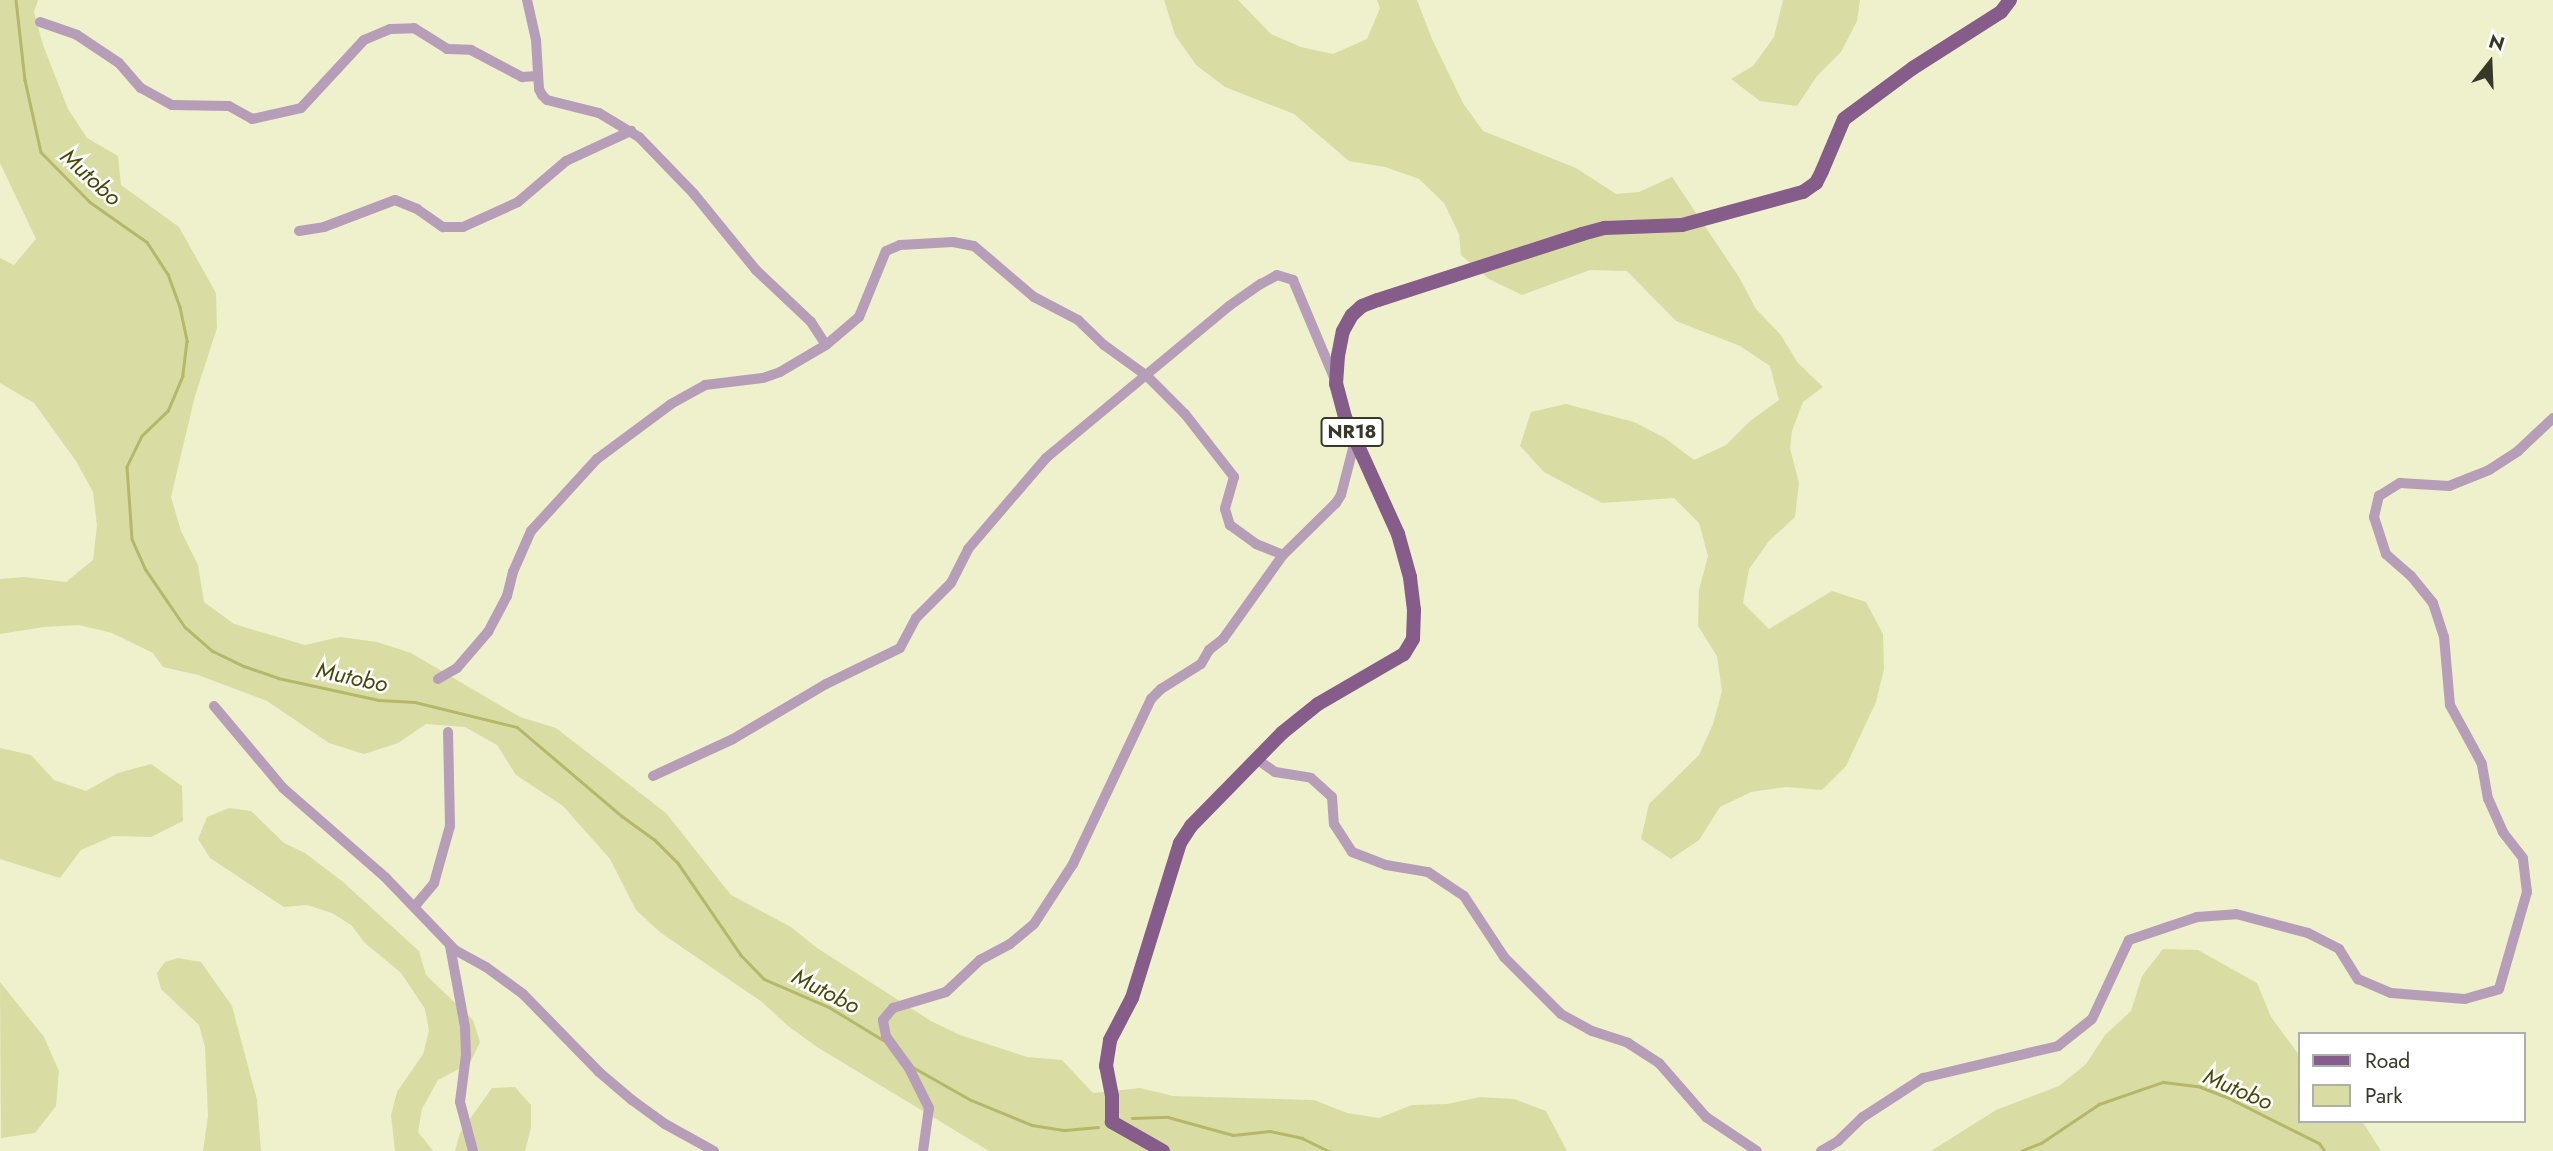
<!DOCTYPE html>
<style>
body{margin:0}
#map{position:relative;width:2553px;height:1151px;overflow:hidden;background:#eef1cc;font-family:Jost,sans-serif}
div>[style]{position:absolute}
.green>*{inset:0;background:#d9dda4}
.stream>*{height:2.5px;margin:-1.25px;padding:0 1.25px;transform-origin:1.25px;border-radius:1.25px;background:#b4b868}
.street>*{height:10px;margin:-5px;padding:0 5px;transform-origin:5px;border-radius:5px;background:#b69eb9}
.primary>*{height:14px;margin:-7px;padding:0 7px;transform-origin:7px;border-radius:7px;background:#865c8b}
span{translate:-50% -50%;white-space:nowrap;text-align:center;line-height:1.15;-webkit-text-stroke:5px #fff;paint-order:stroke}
.shield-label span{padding:2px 5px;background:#fff;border:2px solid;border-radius:5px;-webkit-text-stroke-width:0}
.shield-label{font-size:19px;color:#373829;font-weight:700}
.water-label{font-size:23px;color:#474809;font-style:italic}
.legend{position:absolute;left:2298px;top:1032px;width:228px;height:91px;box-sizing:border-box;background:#fff;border:2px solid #afafa9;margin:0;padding:9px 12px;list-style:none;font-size:21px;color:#373829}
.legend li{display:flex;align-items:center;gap:14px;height:35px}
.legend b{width:35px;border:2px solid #afafa9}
.north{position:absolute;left:2455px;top:28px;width:70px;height:70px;-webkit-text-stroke:5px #fff;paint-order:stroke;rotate:18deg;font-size:19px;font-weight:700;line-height:28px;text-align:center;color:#373829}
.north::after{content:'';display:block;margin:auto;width:24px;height:32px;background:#373829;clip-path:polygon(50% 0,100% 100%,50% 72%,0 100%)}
</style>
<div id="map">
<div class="green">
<i style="clip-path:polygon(0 0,38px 0,34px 12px,43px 45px,68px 109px,87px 138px,118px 156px,121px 185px,179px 227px,216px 293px,217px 328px,195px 396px,171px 497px,181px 531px,198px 565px,204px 602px,234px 624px,305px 645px,340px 637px,377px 642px,411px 653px,520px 717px,556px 728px,666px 813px,731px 895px,791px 927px,817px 948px,931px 1021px,960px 1035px,1027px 1057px,1062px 1060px,1093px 1093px,1140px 1088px,1173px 1096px,1314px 1100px,1347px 1113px,1379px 1118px,1412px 1105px,1447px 1104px,1480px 1097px,1514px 1099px,1546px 1111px,1567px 1151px,989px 1151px,817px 1047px,788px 1026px,762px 1002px,661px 933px,636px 910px,610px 859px,563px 806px,516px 775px,497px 745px,465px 727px,426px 724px,398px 743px,364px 754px,329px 743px,267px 701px,198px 675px,163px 667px,153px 653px,112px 633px,79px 625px,44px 627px,0 634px,0 579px,24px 577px,66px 582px,93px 560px,97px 525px,93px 492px,76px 461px,34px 403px,0 383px,0 258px,14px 265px,36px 239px,0 163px)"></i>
<i style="clip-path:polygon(1164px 0,1238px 0,1271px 34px,1301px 47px,1333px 54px,1367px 39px,1380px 8px,1377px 0,1417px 0,1432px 39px,1463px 103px,1483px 131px,1576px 168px,1616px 194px,1639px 192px,1672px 177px,1739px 277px,1756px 309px,1780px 334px,1798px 363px,1823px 387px,1803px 402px,1792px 431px,1790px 448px,1799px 483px,1795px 517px,1769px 541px,1749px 569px,1743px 603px,1769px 629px,1832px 591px,1866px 602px,1883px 634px,1884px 669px,1876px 702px,1846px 766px,1822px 790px,1786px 787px,1751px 792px,1720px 807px,1699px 840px,1671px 859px,1641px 839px,1649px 804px,1699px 755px,1713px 724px,1722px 691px,1717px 656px,1698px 626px,1699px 590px,1708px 556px,1699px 523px,1674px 498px,1602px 503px,1544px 472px,1520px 446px,1531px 412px,1566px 404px,1634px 422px,1665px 438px,1694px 460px,1726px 445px,1750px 421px,1779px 400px,1770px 366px,1740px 346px,1676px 321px,1627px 271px,1590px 270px,1522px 295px,1489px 279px,1461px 255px,1459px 234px,1444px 203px,1419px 179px,1385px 167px,1349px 161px,1294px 114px,1225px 87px,1196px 65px,1175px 35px)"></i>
<i style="clip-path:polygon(1783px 0,1860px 0,1857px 21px,1841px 52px,1817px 76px,1797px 106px,1760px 101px,1731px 79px,1753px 66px,1774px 37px)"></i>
<i style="clip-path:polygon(0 748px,31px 755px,54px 780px,86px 791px,118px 773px,151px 764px,182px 786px,183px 821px,151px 837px,113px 836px,81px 850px,60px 878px,0 859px)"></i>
<i style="clip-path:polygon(229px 808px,251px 811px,284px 843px,305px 853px,343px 882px,419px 951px,426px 975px,473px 1020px,480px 1042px,470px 1063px,438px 1080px,422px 1109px,418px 1132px,433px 1151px,395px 1151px,391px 1115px,397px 1092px,423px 1054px,429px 1031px,425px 1009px,401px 973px,364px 942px,351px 925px,332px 913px,307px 905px,284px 907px,210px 858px,198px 839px,207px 817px)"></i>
<i style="clip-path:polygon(2163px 949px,2198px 950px,2257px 983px,2271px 1017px,2299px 1055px,2299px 1121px,2362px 1121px,2381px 1151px,1931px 1151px,1996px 1110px,2059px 1086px,2086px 1064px,2105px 1035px,2131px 1011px,2142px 976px)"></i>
<i style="clip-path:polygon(178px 958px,201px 962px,232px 1006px,257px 1100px,261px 1151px,203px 1151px,208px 1116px,205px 1047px,199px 1025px,161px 989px,157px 973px,165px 962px)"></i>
<i style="clip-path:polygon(0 982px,44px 1037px,59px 1071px,56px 1106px,35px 1133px,1px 1138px)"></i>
<i style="clip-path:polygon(515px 1087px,531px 1105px,531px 1128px,525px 1151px,455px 1151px,460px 1133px,492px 1088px)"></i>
</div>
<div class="stream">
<i style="left:16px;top:0;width:81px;rotate:83.6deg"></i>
<i style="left:25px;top:80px;width:74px;rotate:77.5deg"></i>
<i style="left:41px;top:152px;width:70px;rotate:45.6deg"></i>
<i style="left:90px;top:202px;width:70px;rotate:35.1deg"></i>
<i style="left:147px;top:242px;width:38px;rotate:57deg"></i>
<i style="left:168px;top:274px;width:35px;rotate:70deg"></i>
<i style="left:180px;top:307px;width:35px;rotate:78deg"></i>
<i style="left:187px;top:341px;width:35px;rotate:97deg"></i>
<i style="left:183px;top:376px;width:38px;rotate:113deg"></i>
<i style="left:168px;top:411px;width:36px;rotate:136deg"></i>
<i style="left:142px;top:436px;width:34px;rotate:116deg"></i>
<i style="left:127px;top:467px;width:72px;rotate:86deg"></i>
<i style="left:132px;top:539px;width:34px;rotate:66deg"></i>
<i style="left:146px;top:570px;width:69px;rotate:55.6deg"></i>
<i style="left:185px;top:627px;width:37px;rotate:41deg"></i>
<i style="left:213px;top:651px;width:34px;rotate:26deg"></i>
<i style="left:244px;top:666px;width:36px;rotate:19deg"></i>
<i style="left:278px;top:678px;width:103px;rotate:12.3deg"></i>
<i style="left:379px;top:700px;width:36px;rotate:3deg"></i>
<i style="left:415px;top:702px;width:105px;rotate:13.8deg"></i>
<i style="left:517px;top:727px;width:138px;rotate:40.3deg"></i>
<i style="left:622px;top:816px;width:39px;rotate:36deg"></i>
<i style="left:654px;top:839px;width:34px;rotate:45deg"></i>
<i style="left:678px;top:863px;width:112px;rotate:55.6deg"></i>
<i style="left:741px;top:955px;width:33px;rotate:46deg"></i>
<i style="left:764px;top:979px;width:71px;rotate:23.3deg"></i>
<i style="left:829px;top:1007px;width:63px;rotate:31.4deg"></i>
<i style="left:911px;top:1066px;width:69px;rotate:29.5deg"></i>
<i style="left:971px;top:1100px;width:66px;rotate:22.3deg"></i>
<i style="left:1032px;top:1125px;width:33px;rotate:9deg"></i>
<i style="left:1065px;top:1130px;width:33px;rotate:-5deg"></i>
<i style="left:1132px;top:1118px;width:36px;rotate:-2deg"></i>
<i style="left:1168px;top:1117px;width:67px;rotate:15.5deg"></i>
<i style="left:1233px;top:1135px;width:37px;rotate:-6deg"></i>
<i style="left:1270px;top:1131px;width:33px;rotate:12deg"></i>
<i style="left:1302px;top:1138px;width:30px;rotate:26deg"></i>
<i style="left:2021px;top:1151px;width:22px;rotate:-22deg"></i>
<i style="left:2041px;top:1143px;width:70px;rotate:-33.9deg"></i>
<i style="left:2099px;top:1104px;width:68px;rotate:-19deg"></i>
<i style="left:2163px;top:1082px;width:35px;rotate:7deg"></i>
<i style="left:2198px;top:1086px;width:33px;rotate:21deg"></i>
<i style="left:2229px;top:1098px;width:101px;rotate:26.6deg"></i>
<i style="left:2319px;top:1143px;width:10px;rotate:53deg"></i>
</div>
<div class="street">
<i style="left:527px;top:0;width:41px;rotate:77.3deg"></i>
<i style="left:536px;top:40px;width:49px;rotate:86.5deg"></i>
<i style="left:539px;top:89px;width:7px;rotate:63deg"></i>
<i style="left:542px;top:95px;width:7px;rotate:45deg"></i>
<i style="left:547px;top:100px;width:54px;rotate:14deg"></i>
<i style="left:599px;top:113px;width:47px;rotate:31deg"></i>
<i style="left:639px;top:137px;width:79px;rotate:46deg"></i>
<i style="left:694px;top:194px;width:98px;rotate:50.8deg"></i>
<i style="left:756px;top:270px;width:76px;rotate:43.4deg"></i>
<i style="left:811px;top:322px;width:27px;rotate:57deg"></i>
<i style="left:40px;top:22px;width:39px;rotate:19deg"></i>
<i style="left:77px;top:35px;width:50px;rotate:33.7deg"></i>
<i style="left:119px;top:63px;width:33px;rotate:49deg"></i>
<i style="left:141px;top:88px;width:35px;rotate:29deg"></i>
<i style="left:172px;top:105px;width:57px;rotate:1deg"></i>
<i style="left:229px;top:106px;width:26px;rotate:29deg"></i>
<i style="left:252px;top:119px;width:50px;rotate:-12.7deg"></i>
<i style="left:301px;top:108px;width:93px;rotate:-47.2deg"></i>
<i style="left:364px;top:40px;width:28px;rotate:-23deg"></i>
<i style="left:390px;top:29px;width:24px;rotate:-2deg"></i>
<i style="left:414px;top:28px;width:39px;rotate:32deg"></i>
<i style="left:447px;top:49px;width:24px;rotate:2deg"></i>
<i style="left:471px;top:50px;width:58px;rotate:27.9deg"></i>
<i style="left:522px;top:77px;width:15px;rotate:-4deg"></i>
<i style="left:299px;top:231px;width:25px;rotate:-9deg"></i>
<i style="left:324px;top:227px;width:76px;rotate:-20.8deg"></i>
<i style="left:395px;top:200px;width:24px;rotate:22deg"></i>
<i style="left:417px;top:209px;width:32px;rotate:35deg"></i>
<i style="left:443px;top:227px;width:20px"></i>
<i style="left:463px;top:227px;width:60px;rotate:-24.4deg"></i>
<i style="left:518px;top:202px;width:63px;rotate:-40.5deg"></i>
<i style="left:566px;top:161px;width:72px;rotate:-24.8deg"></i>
<i style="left:438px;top:679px;width:22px;rotate:-30deg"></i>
<i style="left:457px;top:668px;width:48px;rotate:-49.3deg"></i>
<i style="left:488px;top:632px;width:41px;rotate:-62.2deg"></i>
<i style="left:507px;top:596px;width:25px;rotate:-76deg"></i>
<i style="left:513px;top:572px;width:45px;rotate:-66.3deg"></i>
<i style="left:531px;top:531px;width:98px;rotate:-47.5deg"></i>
<i style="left:597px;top:459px;width:92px;rotate:-36.6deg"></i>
<i style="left:671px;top:404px;width:39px;rotate:-29deg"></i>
<i style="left:705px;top:385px;width:58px;rotate:-6.9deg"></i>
<i style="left:763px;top:378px;width:18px;rotate:-19deg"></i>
<i style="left:780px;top:372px;width:53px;rotate:-30.4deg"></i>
<i style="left:826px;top:345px;width:43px;rotate:-40.3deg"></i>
<i style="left:859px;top:317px;width:71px;rotate:-67.8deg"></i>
<i style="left:886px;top:251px;width:15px;rotate:-23deg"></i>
<i style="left:900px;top:245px;width:53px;rotate:-3.2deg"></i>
<i style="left:953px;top:242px;width:21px;rotate:11deg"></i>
<i style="left:974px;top:246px;width:79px;rotate:40.4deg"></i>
<i style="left:1034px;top:297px;width:50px;rotate:27.6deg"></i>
<i style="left:1078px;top:320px;width:36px;rotate:44deg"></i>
<i style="left:1104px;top:345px;width:53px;rotate:35.8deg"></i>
<i style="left:1147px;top:376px;width:54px;rotate:45deg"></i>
<i style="left:1185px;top:414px;width:80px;rotate:52.1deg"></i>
<i style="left:1234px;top:477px;width:33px;rotate:106deg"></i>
<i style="left:1225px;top:509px;width:17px;rotate:73deg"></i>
<i style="left:1230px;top:525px;width:32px;rotate:36deg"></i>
<i style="left:1256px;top:544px;width:29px;rotate:22deg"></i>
<i style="left:214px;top:706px;width:107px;rotate:49.9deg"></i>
<i style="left:283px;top:788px;width:135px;rotate:41.1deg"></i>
<i style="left:385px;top:877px;width:101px;rotate:46.2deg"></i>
<i style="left:455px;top:950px;width:35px;rotate:29deg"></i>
<i style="left:486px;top:967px;width:46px;rotate:36.1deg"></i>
<i style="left:523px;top:994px;width:109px;rotate:45.7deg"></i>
<i style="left:599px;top:1072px;width:43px;rotate:40.3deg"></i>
<i style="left:632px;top:1100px;width:41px;rotate:36deg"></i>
<i style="left:665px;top:1124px;width:56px;rotate:28.9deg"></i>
<i style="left:1258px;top:760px;width:21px;rotate:35deg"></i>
<i style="left:1275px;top:772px;width:36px;rotate:9deg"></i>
<i style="left:1311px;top:778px;width:28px;rotate:42deg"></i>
<i style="left:1332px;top:797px;width:27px;rotate:86deg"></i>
<i style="left:1334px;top:824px;width:33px;rotate:57deg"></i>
<i style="left:1352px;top:852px;width:36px;rotate:21deg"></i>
<i style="left:1386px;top:865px;width:43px;rotate:9.5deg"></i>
<i style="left:1428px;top:872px;width:43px;rotate:33.7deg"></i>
<i style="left:1464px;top:896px;width:73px;rotate:56.7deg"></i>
<i style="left:1504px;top:957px;width:81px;rotate:45deg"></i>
<i style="left:1561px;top:1014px;width:35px;rotate:29deg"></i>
<i style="left:1592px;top:1031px;width:38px;rotate:18deg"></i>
<i style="left:1628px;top:1043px;width:37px;rotate:33deg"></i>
<i style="left:1659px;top:1063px;width:72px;rotate:49deg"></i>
<i style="left:1706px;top:1117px;width:61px;rotate:33.7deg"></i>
<i style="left:653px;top:776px;width:88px;rotate:-24.8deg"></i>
<i style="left:733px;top:739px;width:108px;rotate:-30.6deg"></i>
<i style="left:826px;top:684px;width:82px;rotate:-25.9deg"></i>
<i style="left:900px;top:648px;width:34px;rotate:-62deg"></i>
<i style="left:916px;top:618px;width:49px;rotate:-45deg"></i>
<i style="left:951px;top:583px;width:38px;rotate:-63deg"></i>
<i style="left:968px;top:549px;width:120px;rotate:-49.4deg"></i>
<i style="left:1046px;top:458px;width:238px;rotate:-39.7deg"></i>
<i style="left:1229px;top:306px;width:39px;rotate:-35deg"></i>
<i style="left:1261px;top:284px;width:18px;rotate:-29deg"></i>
<i style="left:1277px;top:275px;width:17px;rotate:17deg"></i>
<i style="left:1293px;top:280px;width:108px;rotate:67.2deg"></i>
<i style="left:415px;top:906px;width:30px;rotate:-50deg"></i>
<i style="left:434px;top:883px;width:59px;rotate:-74.3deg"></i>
<i style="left:450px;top:826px;width:94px;rotate:-91.2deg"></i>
<i style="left:450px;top:946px;width:82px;rotate:79.5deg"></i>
<i style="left:465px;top:1027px;width:28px;rotate:88deg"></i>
<i style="left:466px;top:1055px;width:47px;rotate:97.3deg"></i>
<i style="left:460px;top:1102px;width:51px;rotate:75.1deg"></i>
<i style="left:923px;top:1151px;width:43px;rotate:-82.1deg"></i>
<i style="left:929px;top:1108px;width:45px;rotate:-116.6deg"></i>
<i style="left:909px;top:1068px;width:39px;rotate:-126deg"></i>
<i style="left:886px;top:1036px;width:16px;rotate:-101deg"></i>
<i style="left:883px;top:1020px;width:16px;rotate:-50deg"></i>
<i style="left:893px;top:1008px;width:55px;rotate:-16.8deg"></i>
<i style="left:946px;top:992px;width:47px;rotate:-43.3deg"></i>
<i style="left:980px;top:960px;width:34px;rotate:-28deg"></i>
<i style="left:1010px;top:944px;width:31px;rotate:-40deg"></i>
<i style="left:1034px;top:924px;width:72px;rotate:-57deg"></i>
<i style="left:1073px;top:864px;width:183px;rotate:-64.7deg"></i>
<i style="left:1151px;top:699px;width:14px;rotate:-45deg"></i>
<i style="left:1161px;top:689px;width:47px;rotate:-32deg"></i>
<i style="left:1201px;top:664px;width:16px;rotate:-60deg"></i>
<i style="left:1209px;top:650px;width:18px;rotate:-38deg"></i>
<i style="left:1223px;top:639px;width:103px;rotate:-54.5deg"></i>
<i style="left:1283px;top:555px;width:74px;rotate:-44.5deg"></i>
<i style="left:1336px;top:503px;width:9px;rotate:-58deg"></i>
<i style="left:1341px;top:495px;width:56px;rotate:-75.5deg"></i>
<i style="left:1821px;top:1151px;width:20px;rotate:-30deg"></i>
<i style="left:1838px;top:1141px;width:35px;rotate:-44deg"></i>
<i style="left:1863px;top:1117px;width:72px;rotate:-33deg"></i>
<i style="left:1923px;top:1078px;width:139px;rotate:-13.3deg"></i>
<i style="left:2058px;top:1046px;width:43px;rotate:-38.5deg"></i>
<i style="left:2092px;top:1019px;width:87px;rotate:-64.9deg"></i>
<i style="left:2129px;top:940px;width:72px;rotate:-18.7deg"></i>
<i style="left:2197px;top:917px;width:39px;rotate:-4deg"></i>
<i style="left:2236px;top:914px;width:74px;rotate:14.8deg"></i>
<i style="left:2308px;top:933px;width:35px;rotate:27deg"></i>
<i style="left:2339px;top:949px;width:36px;rotate:58deg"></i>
<i style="left:2358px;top:979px;width:36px;rotate:23deg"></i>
<i style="left:2391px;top:993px;width:74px;rotate:4.6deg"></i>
<i style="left:2465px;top:999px;width:35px;rotate:-16deg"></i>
<i style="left:2499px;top:989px;width:101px;rotate:-73.9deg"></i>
<i style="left:2527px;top:892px;width:34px;rotate:-97deg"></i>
<i style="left:2523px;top:858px;width:33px;rotate:-128deg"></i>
<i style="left:2503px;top:832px;width:36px;rotate:-114deg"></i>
<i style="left:2488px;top:799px;width:36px;rotate:-100deg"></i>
<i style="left:2482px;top:764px;width:67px;rotate:-118.5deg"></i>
<i style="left:2450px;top:705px;width:68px;rotate:-95deg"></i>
<i style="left:2444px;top:637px;width:36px;rotate:-108deg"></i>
<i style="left:2433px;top:603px;width:35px;rotate:-129deg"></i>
<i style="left:2411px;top:576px;width:33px;rotate:-139deg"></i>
<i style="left:2386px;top:554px;width:39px;rotate:-108deg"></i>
<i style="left:2374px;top:517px;width:22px;rotate:-77deg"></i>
<i style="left:2379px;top:496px;width:25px;rotate:-32deg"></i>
<i style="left:2400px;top:483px;width:49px;rotate:3.5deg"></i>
<i style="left:2449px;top:486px;width:43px;rotate:-21.8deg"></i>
<i style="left:2489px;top:470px;width:35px;rotate:-33deg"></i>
<i style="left:2518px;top:451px;width:48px;rotate:-43.3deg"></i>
</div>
<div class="primary">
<i style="left:1163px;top:1151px;width:59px;rotate:-150.4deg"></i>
<i style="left:1112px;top:1122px;width:26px;rotate:-90deg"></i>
<i style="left:1112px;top:1096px;width:31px;rotate:-101deg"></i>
<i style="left:1106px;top:1066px;width:26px;rotate:-81deg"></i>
<i style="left:1110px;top:1040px;width:47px;rotate:-62.4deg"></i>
<i style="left:1132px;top:998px;width:162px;rotate:-72.8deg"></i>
<i style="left:1180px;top:843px;width:20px;rotate:-57deg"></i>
<i style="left:1191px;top:826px;width:130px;rotate:-45.6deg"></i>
<i style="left:1282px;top:733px;width:46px;rotate:-38.9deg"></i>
<i style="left:1318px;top:704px;width:99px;rotate:-30.2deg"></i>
<i style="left:1404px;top:654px;width:17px;rotate:-59deg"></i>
<i style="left:1413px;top:639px;width:29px;rotate:-88deg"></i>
<i style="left:1414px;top:610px;width:33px;rotate:-97deg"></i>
<i style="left:1410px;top:577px;width:45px;rotate:-105.6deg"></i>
<i style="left:1398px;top:534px;width:128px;rotate:-114.4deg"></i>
<i style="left:1345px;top:417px;width:34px;rotate:-105deg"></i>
<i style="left:1336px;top:384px;width:28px;rotate:-86deg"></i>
<i style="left:1338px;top:356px;width:25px;rotate:-79deg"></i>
<i style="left:1343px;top:331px;width:18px;rotate:-61deg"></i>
<i style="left:1352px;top:315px;width:13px;rotate:-42deg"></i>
<i style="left:1362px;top:306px;width:17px;rotate:-21deg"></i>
<i style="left:1378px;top:300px;width:214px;rotate:-17.9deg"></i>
<i style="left:1582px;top:234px;width:24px;rotate:-15deg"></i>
<i style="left:1605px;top:228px;width:77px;rotate:-2.2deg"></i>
<i style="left:1682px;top:225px;width:125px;rotate:-15.3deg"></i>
<i style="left:1803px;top:192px;width:16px;rotate:-35deg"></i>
<i style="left:1816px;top:183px;width:13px;rotate:-63deg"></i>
<i style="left:1822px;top:171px;width:56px;rotate:-67.1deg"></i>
<i style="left:1844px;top:119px;width:86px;rotate:-36.5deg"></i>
<i style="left:1913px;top:68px;width:104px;rotate:-32.5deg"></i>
<i style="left:2001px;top:12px;width:15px;rotate:-53deg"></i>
</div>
<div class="shield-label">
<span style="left:1352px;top:432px">NR18</span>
</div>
<div class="water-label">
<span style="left:91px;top:177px;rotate:42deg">Mutobo</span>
<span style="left:352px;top:677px;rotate:12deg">Mutobo</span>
<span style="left:826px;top:991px;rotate:27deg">Mutobo</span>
<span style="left:2238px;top:1089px;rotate:23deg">Mutobo</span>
</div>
<ul class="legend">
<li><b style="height:9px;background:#865c8b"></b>Road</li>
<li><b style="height:19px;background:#d9dda4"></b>Park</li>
</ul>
<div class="north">N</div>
</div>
